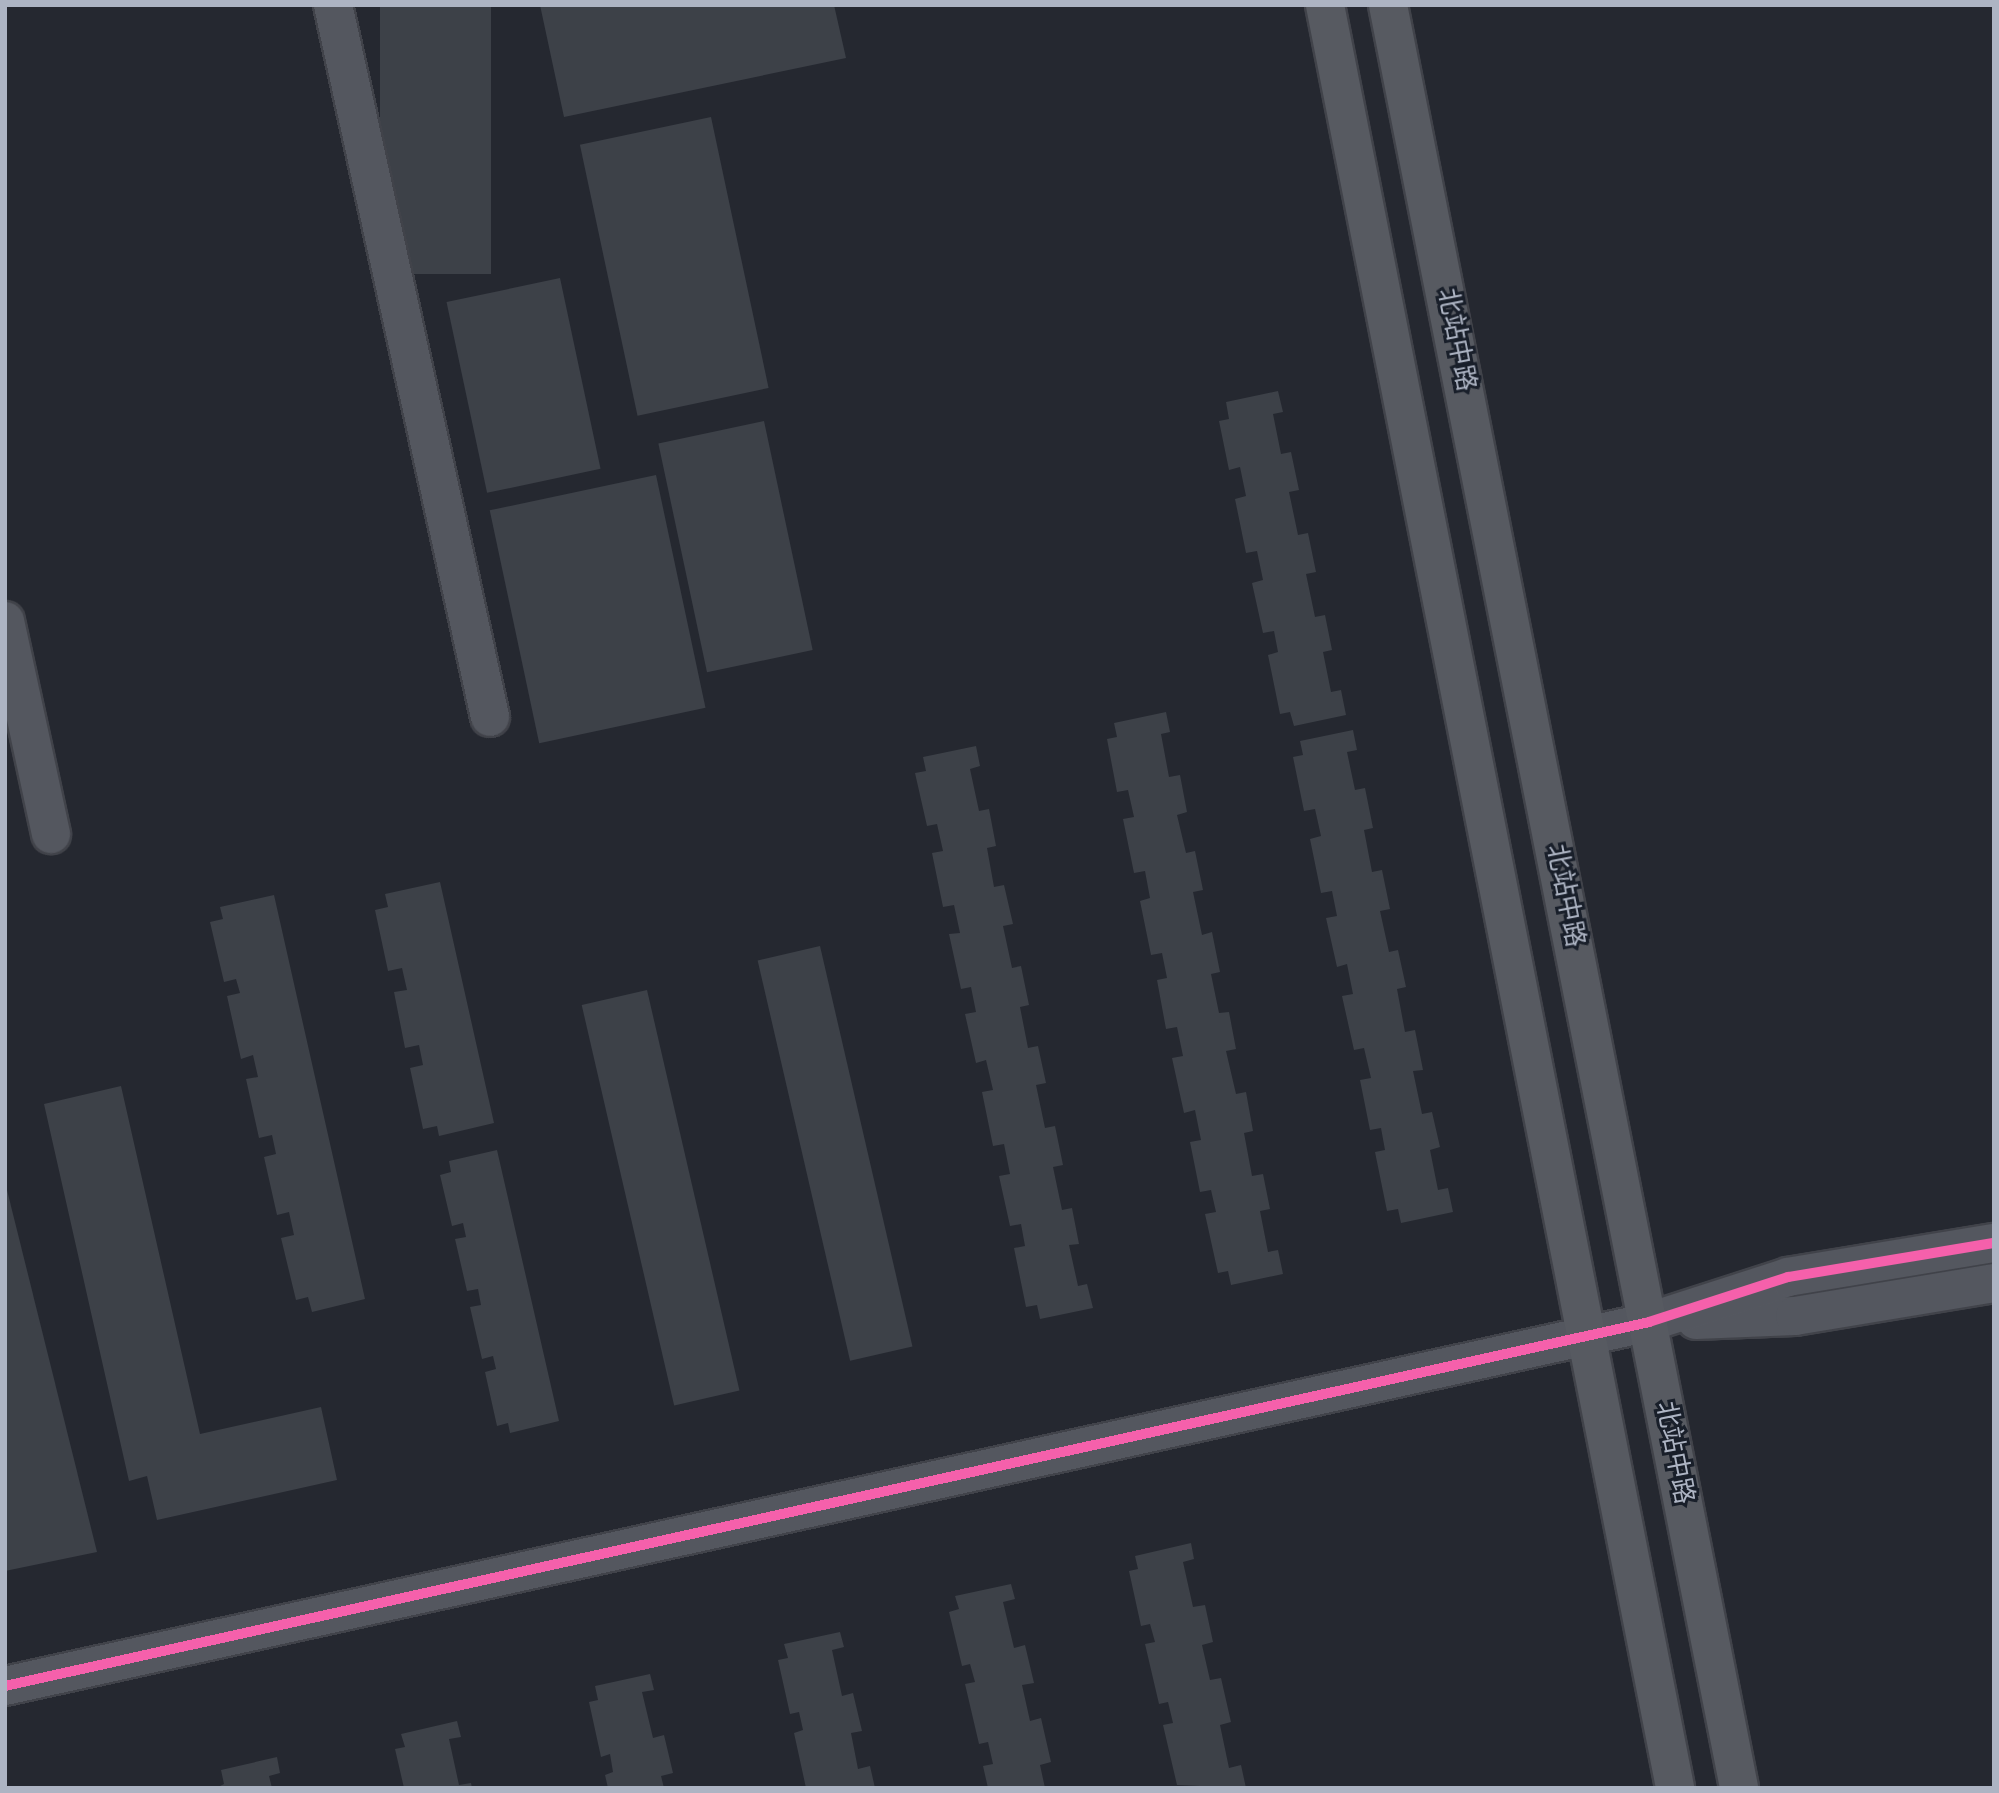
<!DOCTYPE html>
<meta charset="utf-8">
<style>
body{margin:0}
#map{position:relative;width:1999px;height:1793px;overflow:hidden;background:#252830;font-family:"Sofia Sans Condensed","Noto Sans SC",sans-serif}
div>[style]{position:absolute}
.building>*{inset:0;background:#3d4148;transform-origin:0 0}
.roads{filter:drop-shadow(2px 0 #41434a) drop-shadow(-2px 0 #41434a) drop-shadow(0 2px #41434a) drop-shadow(0 -2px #41434a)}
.minor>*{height:38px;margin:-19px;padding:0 19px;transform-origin:19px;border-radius:19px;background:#54575f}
.major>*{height:38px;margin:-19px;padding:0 19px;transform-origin:19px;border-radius:19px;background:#575a61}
.cycleway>*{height:10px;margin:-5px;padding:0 5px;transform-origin:5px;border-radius:5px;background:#f560ab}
span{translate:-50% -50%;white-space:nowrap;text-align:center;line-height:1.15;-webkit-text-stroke:6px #191f2a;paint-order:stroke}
.street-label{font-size:26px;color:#adb4c3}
.frame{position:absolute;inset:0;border:7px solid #adb4c3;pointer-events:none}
</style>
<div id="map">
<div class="building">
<i style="left:380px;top:5px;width:111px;height:269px"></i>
<i style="clip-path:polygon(540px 5px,834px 5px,846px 58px,564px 117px)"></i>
<i style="left:711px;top:117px;width:277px;height:134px;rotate:78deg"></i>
<i style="left:560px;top:278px;width:195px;height:116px;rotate:78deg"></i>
<i style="clip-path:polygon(1278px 391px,1283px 412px,1273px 414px,1281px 454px,1291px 452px,1299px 490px,1289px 492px,1298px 535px,1308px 533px,1316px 572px,1306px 574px,1315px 617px,1325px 615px,1332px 650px,1323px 652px,1331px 692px,1341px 690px,1346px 715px,1294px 726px,1290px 712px,1280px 714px,1268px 655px,1278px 652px,1274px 631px,1263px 633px,1252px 583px,1263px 580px,1257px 551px,1246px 553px,1235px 499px,1246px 496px,1240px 467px,1229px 470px,1219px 421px,1229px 419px,1226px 402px)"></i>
<i style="left:764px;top:421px;width:234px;height:108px;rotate:78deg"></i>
<i style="left:656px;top:475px;width:238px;height:170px;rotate:78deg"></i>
<i style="clip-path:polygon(1166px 712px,1170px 732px,1161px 734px,1169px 777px,1180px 775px,1187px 812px,1177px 815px,1186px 853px,1195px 851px,1203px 890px,1193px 892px,1202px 935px,1212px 932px,1220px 972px,1211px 974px,1219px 1013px,1229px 1012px,1236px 1049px,1226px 1051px,1236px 1094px,1246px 1092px,1253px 1131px,1244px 1133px,1252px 1176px,1263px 1174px,1270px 1209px,1260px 1211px,1268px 1252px,1278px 1250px,1283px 1274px,1231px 1285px,1228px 1271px,1218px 1273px,1205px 1214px,1216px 1212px,1211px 1190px,1200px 1192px,1190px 1142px,1201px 1140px,1195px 1110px,1184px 1113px,1172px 1058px,1183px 1056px,1177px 1027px,1166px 1029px,1157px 980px,1167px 978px,1162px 953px,1151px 955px,1140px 901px,1150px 898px,1145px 871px,1134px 873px,1123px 819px,1134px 817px,1128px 790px,1117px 792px,1107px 739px,1117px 737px,1114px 723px)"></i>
<i style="clip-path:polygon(1353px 730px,1357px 750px,1347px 752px,1355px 790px,1365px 788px,1373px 828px,1364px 830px,1372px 872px,1382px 870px,1390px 909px,1380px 911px,1389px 952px,1398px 950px,1406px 987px,1397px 989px,1405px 1032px,1415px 1030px,1423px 1070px,1413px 1071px,1422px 1114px,1432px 1112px,1440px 1147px,1430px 1150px,1438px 1190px,1448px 1188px,1453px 1212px,1401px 1223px,1398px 1209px,1387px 1211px,1375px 1152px,1385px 1150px,1381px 1128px,1370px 1130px,1360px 1080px,1371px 1078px,1364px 1048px,1354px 1050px,1342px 996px,1353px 994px,1347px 964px,1337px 967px,1326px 918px,1337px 916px,1332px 891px,1321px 893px,1310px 839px,1321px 836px,1315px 809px,1304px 811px,1293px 757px,1303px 755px,1300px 741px)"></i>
<i style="clip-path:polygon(976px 746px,980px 766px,970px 769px,979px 811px,989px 809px,996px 846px,987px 848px,994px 887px,1004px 885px,1013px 924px,1003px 926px,1012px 968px,1021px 966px,1029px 1005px,1020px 1007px,1028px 1048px,1038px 1046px,1046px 1083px,1036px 1085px,1045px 1128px,1055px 1126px,1063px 1165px,1053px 1167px,1062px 1210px,1072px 1208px,1079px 1244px,1069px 1245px,1078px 1286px,1087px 1284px,1093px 1308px,1040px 1319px,1037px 1305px,1026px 1307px,1014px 1248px,1025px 1246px,1021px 1224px,1010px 1226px,999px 1176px,1010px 1174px,1004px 1144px,993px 1146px,982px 1092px,993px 1090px,986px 1060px,976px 1063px,965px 1014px,976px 1012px,971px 987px,961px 989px,949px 934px,960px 933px,954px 905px,943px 907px,932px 853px,943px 851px,937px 824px,927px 826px,915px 773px,926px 771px,923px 757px)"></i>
<i style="clip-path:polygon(440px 882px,494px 1123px,439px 1136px,437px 1126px,423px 1129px,410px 1068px,423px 1065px,419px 1045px,405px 1048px,394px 992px,407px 990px,402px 968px,388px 971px,375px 910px,388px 907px,385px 894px)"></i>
<i style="clip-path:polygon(274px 895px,365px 1299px,312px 1312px,308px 1297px,296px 1300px,281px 1238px,294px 1235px,289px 1212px,277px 1215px,264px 1157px,276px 1154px,272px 1135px,259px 1138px,246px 1079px,258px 1077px,253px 1055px,241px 1059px,227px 996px,240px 993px,236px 979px,224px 982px,210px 922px,223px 919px,220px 907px)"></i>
<i style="left:820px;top:946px;width:411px;height:64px;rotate:77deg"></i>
<i style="left:647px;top:990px;width:411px;height:67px;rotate:77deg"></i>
<i style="clip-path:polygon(121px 1086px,200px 1434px,321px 1407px,337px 1480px,157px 1520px,147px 1476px,129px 1481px,44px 1104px)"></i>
<i style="clip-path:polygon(497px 1150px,559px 1421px,510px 1433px,508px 1423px,497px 1426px,485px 1372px,496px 1369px,493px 1356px,482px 1359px,470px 1307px,481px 1305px,478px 1289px,467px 1291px,455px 1239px,466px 1237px,463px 1223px,452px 1226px,440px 1175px,451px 1172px,449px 1161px)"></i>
<i style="clip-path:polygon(5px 1182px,97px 1552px,5px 1571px)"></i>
<i style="clip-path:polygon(1191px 1543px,1194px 1559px,1183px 1562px,1193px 1607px,1205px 1605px,1213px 1642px,1202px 1645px,1210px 1680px,1221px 1678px,1231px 1722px,1220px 1725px,1229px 1768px,1241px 1765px,1246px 1788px,1177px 1785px,1163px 1725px,1173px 1723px,1168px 1702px,1159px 1704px,1145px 1644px,1155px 1642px,1150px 1624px,1141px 1626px,1129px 1571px,1138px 1569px,1135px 1556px)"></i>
<i style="clip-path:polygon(1011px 1584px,1015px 1599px,1003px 1602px,1014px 1648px,1025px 1645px,1034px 1683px,1022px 1685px,1030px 1721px,1041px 1718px,1051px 1762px,1040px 1765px,1045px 1788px,988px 1788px,983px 1766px,993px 1764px,988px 1742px,979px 1744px,965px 1684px,975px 1682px,970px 1664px,962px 1666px,949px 1612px,959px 1609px,955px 1596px)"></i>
<i style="clip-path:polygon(840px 1632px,844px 1647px,832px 1650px,842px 1696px,853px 1693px,862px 1731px,851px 1733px,858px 1769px,870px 1766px,875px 1788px,806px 1788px,794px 1733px,803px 1730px,799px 1712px,790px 1714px,778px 1660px,788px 1658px,784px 1644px)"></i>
<i style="clip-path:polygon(650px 1674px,654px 1690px,642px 1692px,653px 1738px,664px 1735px,673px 1773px,661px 1776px,664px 1788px,608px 1788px,605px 1775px,613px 1772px,610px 1754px,601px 1757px,589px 1702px,598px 1700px,595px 1686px)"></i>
<i style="clip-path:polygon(457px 1721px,461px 1737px,449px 1739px,459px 1785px,471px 1783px,472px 1788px,404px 1788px,395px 1749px,405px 1747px,401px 1734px)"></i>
<i style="clip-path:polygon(277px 1757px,280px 1773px,269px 1776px,272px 1788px,216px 1788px,224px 1784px,221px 1770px)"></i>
</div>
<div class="roads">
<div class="minor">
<i style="left:333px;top:5px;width:729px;rotate:77.56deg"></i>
<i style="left:5px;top:621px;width:218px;rotate:77.8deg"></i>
<i style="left:1696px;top:1320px;width:99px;rotate:-2.3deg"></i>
<i style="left:1795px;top:1316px;width:202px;rotate:-9.4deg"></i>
<i style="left:5px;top:1686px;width:1684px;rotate:-12.48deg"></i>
<i style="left:1649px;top:1322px;width:146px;rotate:-17.9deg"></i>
<i style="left:1788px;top:1277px;width:209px;rotate:-9.4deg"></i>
</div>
<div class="major">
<i style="left:1325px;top:5px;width:1817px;rotate:78.89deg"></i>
<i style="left:1388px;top:5px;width:1817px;rotate:78.86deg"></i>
</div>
</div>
<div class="cycleway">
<i style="left:5px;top:1686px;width:1684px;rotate:-12.48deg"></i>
<i style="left:1649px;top:1322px;width:146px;rotate:-17.9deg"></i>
<i style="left:1788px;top:1277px;width:209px;rotate:-9.4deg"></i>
</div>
<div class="street-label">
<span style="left:1456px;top:340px;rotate:79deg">北站中路</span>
<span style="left:1565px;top:896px;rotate:79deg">北站中路</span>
<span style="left:1674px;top:1453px;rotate:79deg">北站中路</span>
</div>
<div class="frame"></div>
</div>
